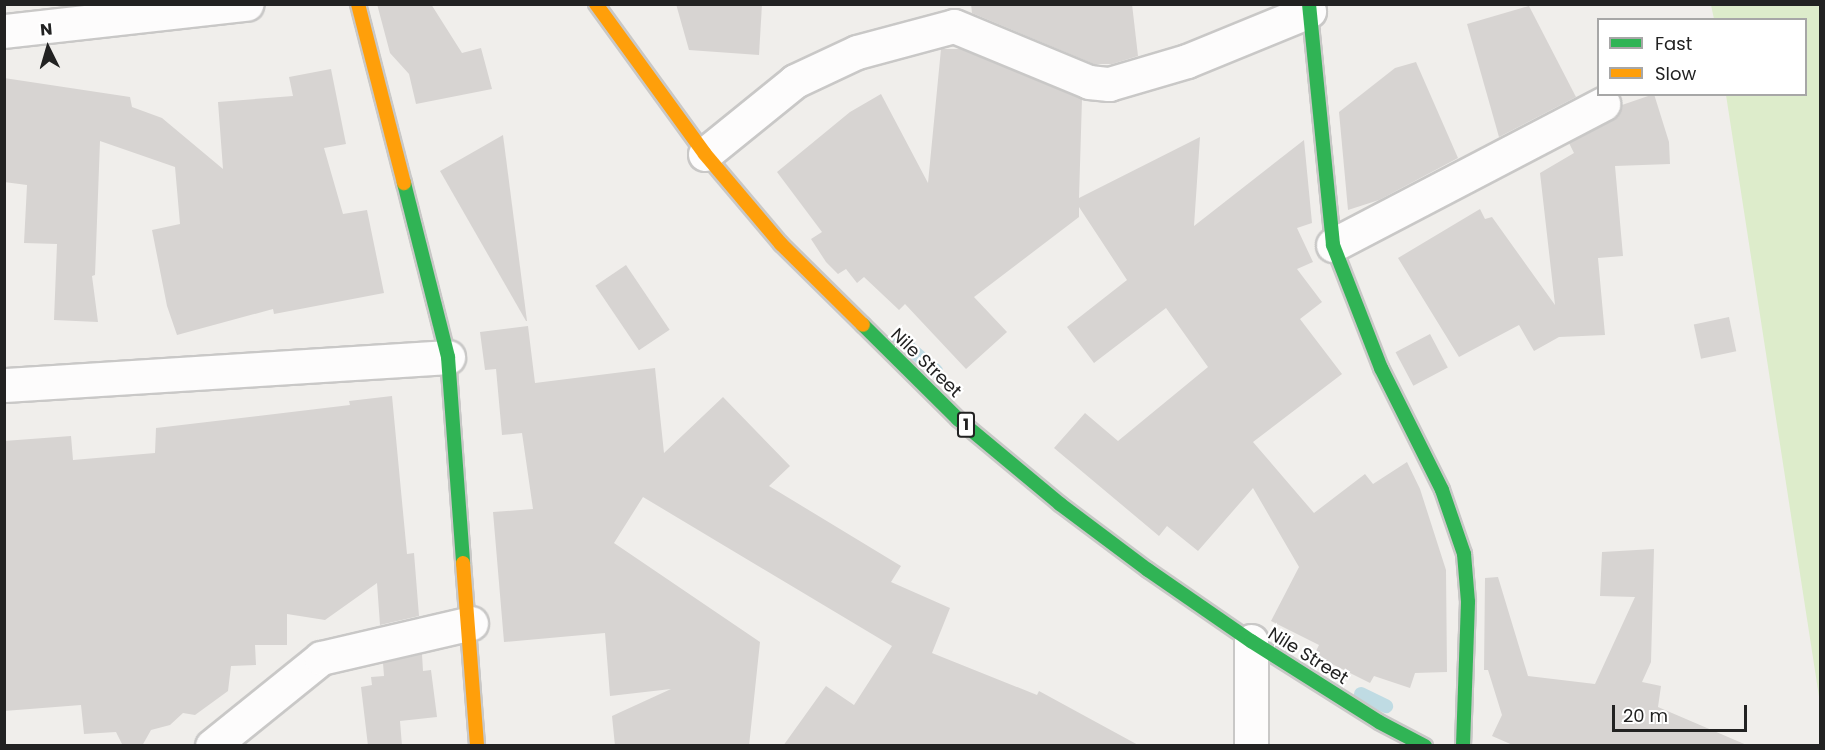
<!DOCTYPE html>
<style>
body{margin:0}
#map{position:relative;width:1825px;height:750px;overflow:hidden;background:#f0eeeb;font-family:Poppins,sans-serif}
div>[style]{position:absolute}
.grass>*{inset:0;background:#ddeccb}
.stream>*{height:14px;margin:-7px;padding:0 7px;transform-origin:7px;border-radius:7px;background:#bfdbe3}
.building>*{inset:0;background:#d7d4d2;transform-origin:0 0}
.roads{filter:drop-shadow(2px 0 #c9c8c7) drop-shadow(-2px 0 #c9c8c7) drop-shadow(0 2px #c9c8c7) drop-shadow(0 -2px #c9c8c7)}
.street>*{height:33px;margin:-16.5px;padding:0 16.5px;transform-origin:16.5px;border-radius:16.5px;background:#fdfcfc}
.fast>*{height:14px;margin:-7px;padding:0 7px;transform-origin:7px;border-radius:7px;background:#30b455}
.slow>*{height:14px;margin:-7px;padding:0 7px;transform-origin:7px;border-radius:7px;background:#ff9f0a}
span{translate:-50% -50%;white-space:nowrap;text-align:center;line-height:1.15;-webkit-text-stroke:4.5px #fff;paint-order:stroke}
.shield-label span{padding:2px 4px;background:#fff;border:2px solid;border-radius:4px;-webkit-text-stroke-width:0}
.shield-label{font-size:16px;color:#222;font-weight:700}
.street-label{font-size:18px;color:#222}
.frame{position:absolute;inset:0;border:6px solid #222;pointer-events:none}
.legend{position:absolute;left:1597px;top:18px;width:210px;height:78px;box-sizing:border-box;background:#fff;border:2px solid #a7a7a7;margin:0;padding:8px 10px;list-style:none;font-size:18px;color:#222}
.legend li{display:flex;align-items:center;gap:12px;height:30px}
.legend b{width:30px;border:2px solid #a7a7a7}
.north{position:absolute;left:18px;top:18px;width:60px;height:60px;-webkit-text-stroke:4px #fff;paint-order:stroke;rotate:355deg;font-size:16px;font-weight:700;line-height:24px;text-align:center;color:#222}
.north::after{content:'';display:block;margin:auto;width:21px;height:27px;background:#222;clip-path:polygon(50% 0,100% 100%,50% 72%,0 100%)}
.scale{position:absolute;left:1612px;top:705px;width:135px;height:27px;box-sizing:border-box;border:3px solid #222;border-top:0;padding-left:8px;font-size:18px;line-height:21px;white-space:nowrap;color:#222;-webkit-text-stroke:4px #fff;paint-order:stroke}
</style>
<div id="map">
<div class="grass">
<i style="clip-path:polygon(1711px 5px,1820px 5px,1820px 703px,1726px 95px,1806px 94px,1806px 20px,1714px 19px)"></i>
</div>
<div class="stream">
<i style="left:899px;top:339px;width:49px;rotate:40.9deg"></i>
<i style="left:1361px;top:694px;width:28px;rotate:26deg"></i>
</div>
<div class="building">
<i style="clip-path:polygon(377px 4px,431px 4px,462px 53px,481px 48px,492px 89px,416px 104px,409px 74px,390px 53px)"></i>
<i style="clip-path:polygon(676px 4px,762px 4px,759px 55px,689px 50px)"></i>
<i style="clip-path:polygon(971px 4px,1132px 4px,1138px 56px,1112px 64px,1094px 64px,972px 13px)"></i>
<i style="clip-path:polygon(1529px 6px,1576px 97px,1499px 137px,1467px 24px)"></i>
<i style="clip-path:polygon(941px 49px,961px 49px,1082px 99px,1079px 198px,1200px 137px,1194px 226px,1304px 140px,1312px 223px,1297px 228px,1313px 262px,1297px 269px,1322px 302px,1300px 319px,1342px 374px,1253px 442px,1314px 513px,1365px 474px,1373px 484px,1407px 462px,1420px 489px,1446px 570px,1447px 672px,1415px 673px,1410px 688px,1374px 676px,1370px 683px,1314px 655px,1319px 645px,1271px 621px,1299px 567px,1253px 488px,1198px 551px,1167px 526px,1159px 536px,1054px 448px,1085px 413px,1118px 441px,1208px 367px,1166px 308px,1094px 363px,1067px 327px,1127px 280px,1079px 207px,1079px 217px,974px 297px,1007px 332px,966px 369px,905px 304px,899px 310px,864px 277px,857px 283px,846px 269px,838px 274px,826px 262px,811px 239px,822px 232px,777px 172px,850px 112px,881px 94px,928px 183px)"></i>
<i style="clip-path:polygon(1416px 62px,1458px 158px,1379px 200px,1348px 210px,1339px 112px,1395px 68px)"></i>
<i style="clip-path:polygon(331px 69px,346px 144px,324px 148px,343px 214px,367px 210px,384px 293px,274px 314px,273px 309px,177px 335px,167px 306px,152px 230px,180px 224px,175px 167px,100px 141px,95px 275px,92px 276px,98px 322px,54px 320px,57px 244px,24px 243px,27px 185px,4px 182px,4px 78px,130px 97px,132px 107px,162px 118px,223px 169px,218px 102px,293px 96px,289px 77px)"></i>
<i style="clip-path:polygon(1654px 94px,1669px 142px,1670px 164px,1615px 166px,1623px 256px,1598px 258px,1605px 335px,1559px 337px,1534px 351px,1519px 325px,1459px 357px,1398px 258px,1480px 209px,1485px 219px,1492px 217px,1555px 305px,1540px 173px,1574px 153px,1569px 143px,1612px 120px,1622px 105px)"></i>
<i style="clip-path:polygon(503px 135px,527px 321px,526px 321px,440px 171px)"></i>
<i style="left:626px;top:265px;width:78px;height:37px;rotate:56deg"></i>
<i style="left:1729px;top:317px;width:35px;height:36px;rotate:78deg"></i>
<i style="clip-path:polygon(528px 326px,535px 383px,655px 368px,664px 453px,723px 397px,790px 466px,769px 486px,901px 566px,891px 582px,950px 608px,932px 653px,1037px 695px,1039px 691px,1140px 746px,783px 746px,826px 686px,854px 705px,892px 646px,643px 497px,614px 543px,760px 642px,749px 746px,615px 746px,612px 716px,671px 689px,610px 696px,605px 633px,504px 642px,493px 512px,533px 509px,522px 433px,502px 435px,496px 369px,485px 370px,480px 332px)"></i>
<i style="left:1430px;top:334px;width:38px;height:39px;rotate:62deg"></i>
<i style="clip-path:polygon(392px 396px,407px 554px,414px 553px,419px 616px,380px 625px,377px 583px,325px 620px,287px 614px,287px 645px,255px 645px,256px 665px,231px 666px,228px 691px,195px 715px,183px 713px,170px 725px,151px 730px,142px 746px,123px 746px,116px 732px,84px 734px,81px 705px,4px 711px,4px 441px,71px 436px,73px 460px,155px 453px,156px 428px,350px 405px,349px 401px)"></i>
<i style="clip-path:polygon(1654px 549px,1651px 662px,1642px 682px,1661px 686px,1658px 707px,1749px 746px,1515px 746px,1492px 736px,1502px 715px,1488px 670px,1484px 670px,1485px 578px,1498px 577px,1528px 676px,1595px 684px,1635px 597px,1600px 596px,1602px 552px)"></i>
<i style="clip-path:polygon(422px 654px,423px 671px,431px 670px,437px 717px,400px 721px,402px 746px,368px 746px,361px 687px,372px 685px,371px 677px,384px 676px,383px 663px)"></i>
</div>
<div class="roads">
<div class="street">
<i style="left:4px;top:31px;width:244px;rotate:-6.4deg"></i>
<i style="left:705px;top:154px;width:116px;rotate:-39deg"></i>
<i style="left:795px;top:81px;width:68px;rotate:-25.1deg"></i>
<i style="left:857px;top:52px;width:100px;rotate:-15deg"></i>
<i style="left:954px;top:26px;width:146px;rotate:22.5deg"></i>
<i style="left:1089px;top:82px;width:20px;rotate:6deg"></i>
<i style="left:1109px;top:84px;width:81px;rotate:-16.4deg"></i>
<i style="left:1187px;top:61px;width:132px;rotate:-22.3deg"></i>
<i style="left:1333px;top:245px;width:305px;rotate:-27.6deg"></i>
<i style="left:4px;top:385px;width:445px;rotate:-3.6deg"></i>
<i style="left:1251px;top:641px;width:105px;rotate:90deg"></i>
<i style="left:212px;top:746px;width:140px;rotate:-38.9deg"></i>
<i style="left:321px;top:658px;width:154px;rotate:-13.1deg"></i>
</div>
<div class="fast">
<i style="left:1309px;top:4px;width:242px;rotate:84.3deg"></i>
<i style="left:1333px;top:245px;width:132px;rotate:68.7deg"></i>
<i style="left:1381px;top:368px;width:136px;rotate:63.4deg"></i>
<i style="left:1442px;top:490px;width:68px;rotate:71deg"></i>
<i style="left:1464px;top:554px;width:48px;rotate:85.2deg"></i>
<i style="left:1468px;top:602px;width:144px;rotate:92deg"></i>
<i style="left:404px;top:183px;width:179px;rotate:75.8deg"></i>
<i style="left:448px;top:357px;width:207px;rotate:85.8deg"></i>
<i style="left:863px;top:325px;width:134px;rotate:44.7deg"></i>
<i style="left:958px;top:419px;width:133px;rotate:39.8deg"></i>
<i style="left:1060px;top:504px;width:110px;rotate:36.9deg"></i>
<i style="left:1148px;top:570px;width:125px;rotate:34.6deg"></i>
<i style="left:1251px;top:641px;width:151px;rotate:32.3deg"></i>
<i style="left:1379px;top:722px;width:52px;rotate:27.6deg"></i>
</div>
<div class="slow">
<i style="left:358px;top:4px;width:185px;rotate:75.6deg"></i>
<i style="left:596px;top:4px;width:185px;rotate:54deg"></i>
<i style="left:705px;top:154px;width:118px;rotate:49.8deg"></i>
<i style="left:781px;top:244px;width:115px;rotate:44.6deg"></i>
<i style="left:463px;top:563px;width:184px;rotate:85.6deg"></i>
</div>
</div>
<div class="shield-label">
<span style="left:966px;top:425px">1</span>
</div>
<div class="street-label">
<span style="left:926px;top:363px;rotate:44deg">Nile Street</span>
<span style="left:1308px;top:656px;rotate:32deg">Nile Street</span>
</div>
<div class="frame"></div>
<ul class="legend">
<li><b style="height:8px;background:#30b455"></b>Fast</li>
<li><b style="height:8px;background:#ff9f0a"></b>Slow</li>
</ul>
<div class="north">N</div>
<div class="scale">20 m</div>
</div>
